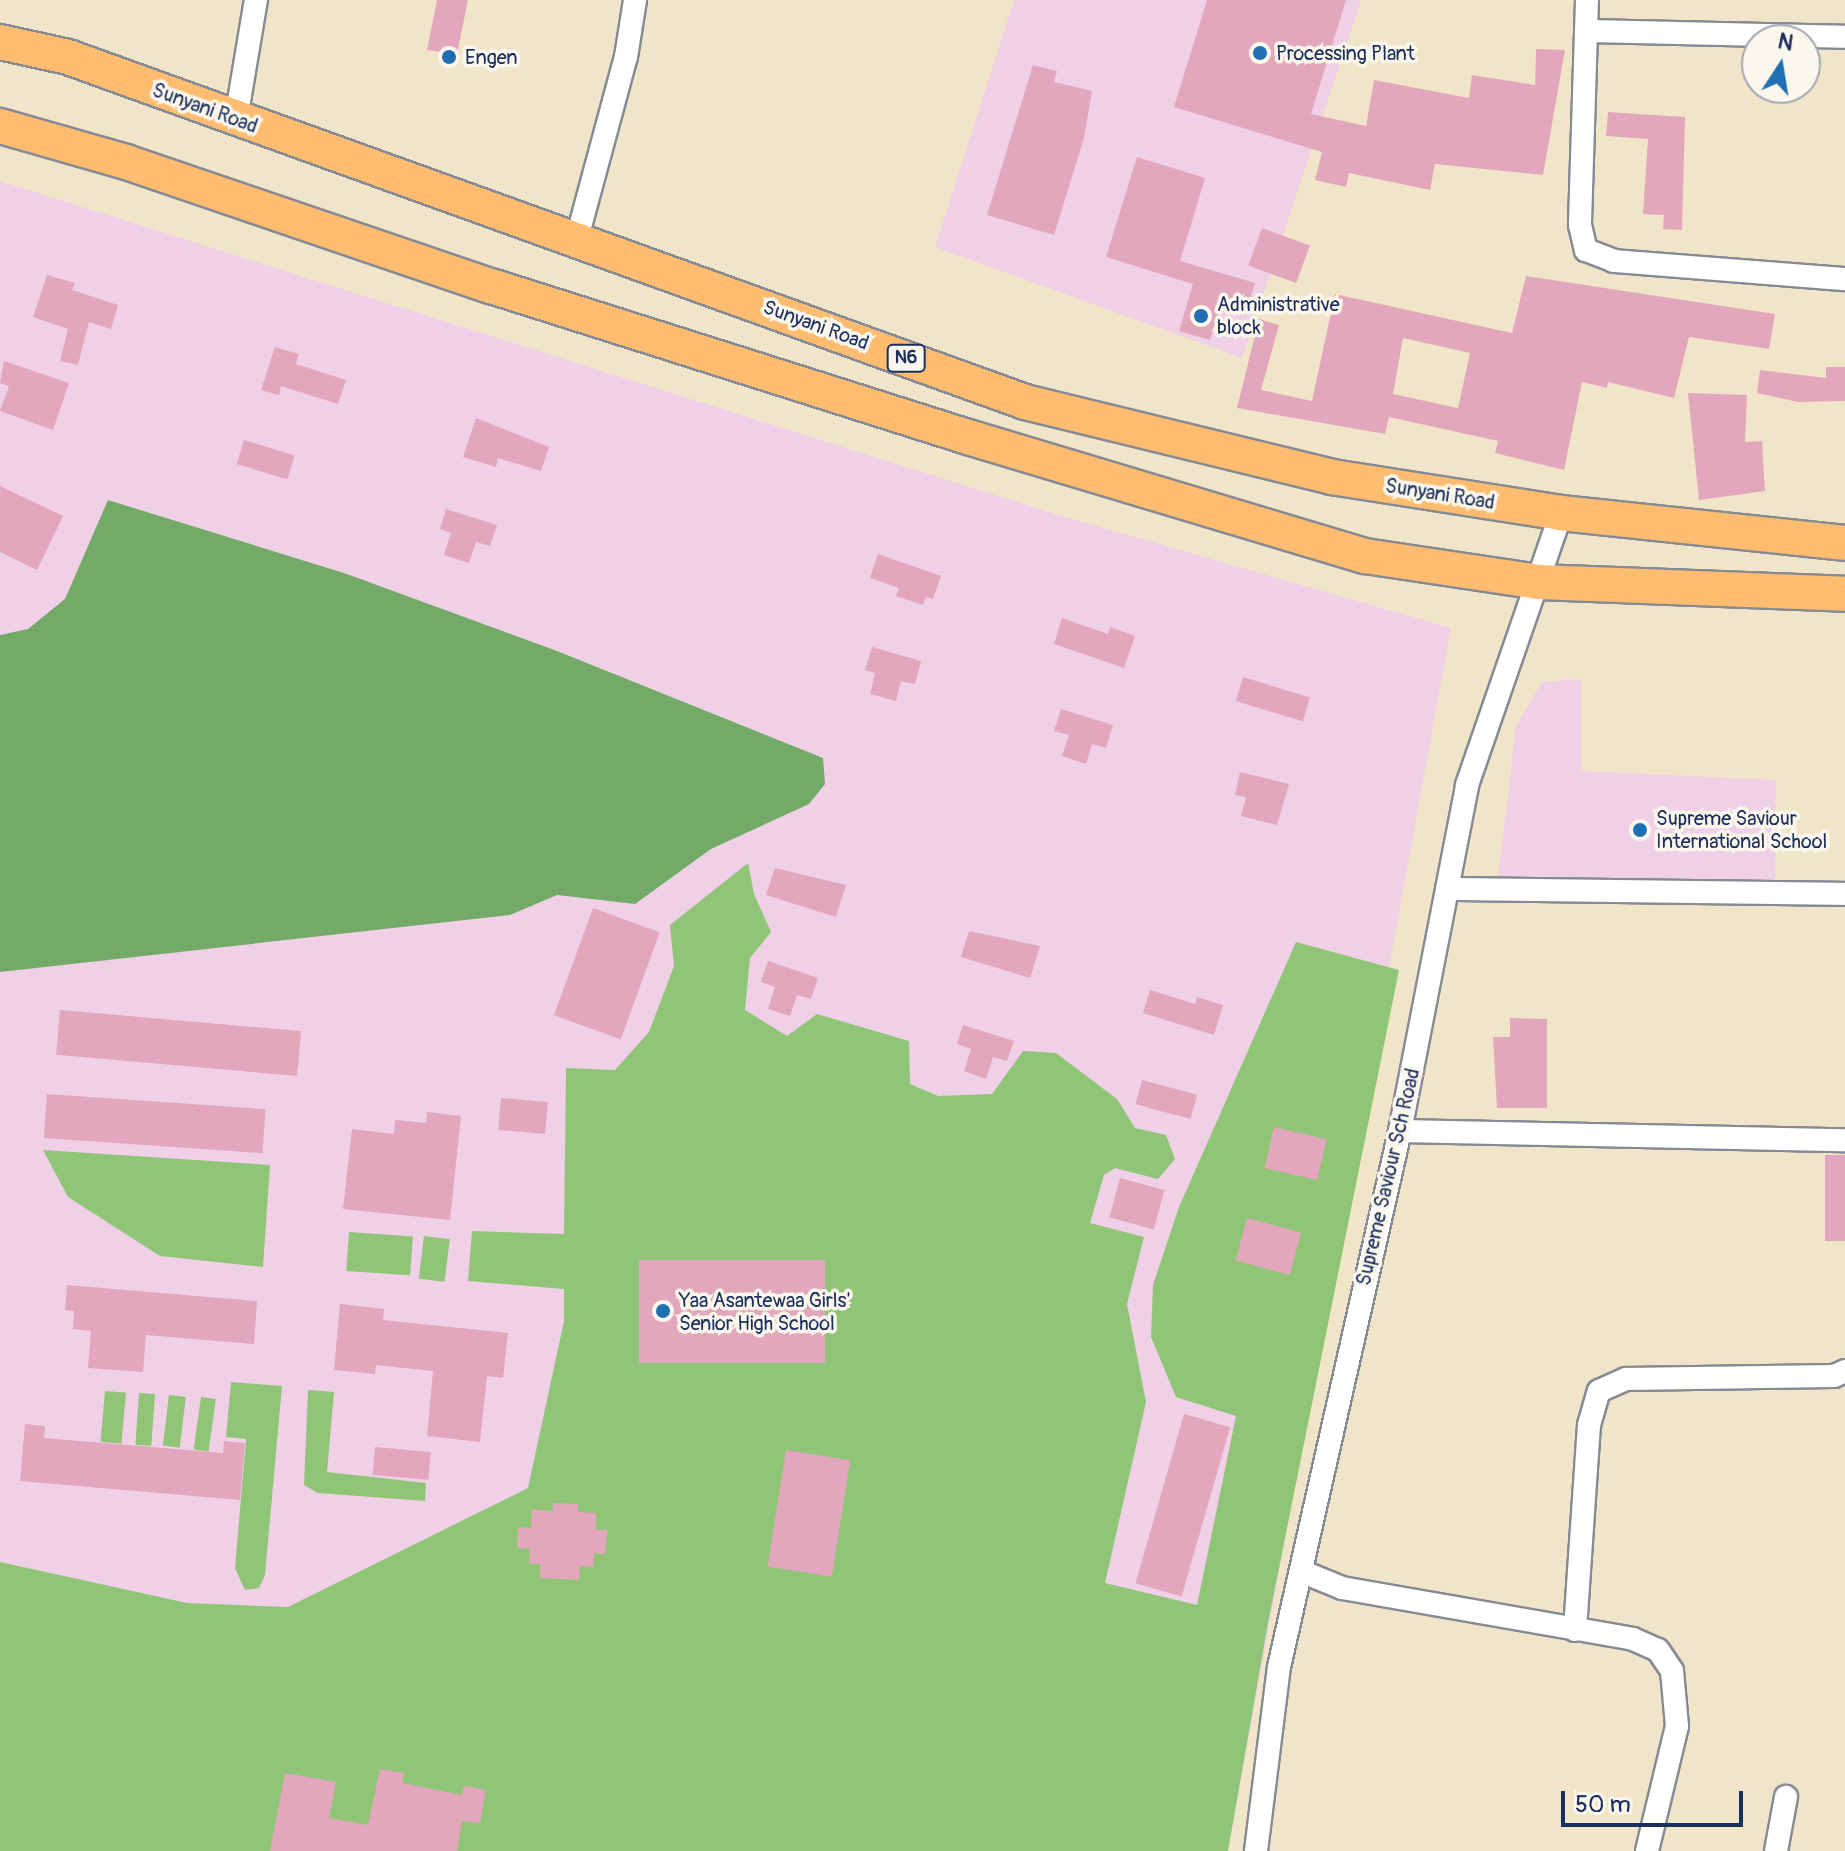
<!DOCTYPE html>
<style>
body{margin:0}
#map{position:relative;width:1845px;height:1851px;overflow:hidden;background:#f1e5c9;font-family:Pangolin,sans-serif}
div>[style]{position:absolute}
.built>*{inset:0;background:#efd0e6}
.green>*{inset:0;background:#90c577;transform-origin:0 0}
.forest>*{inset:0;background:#74aa68}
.building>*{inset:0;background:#e3a7bd;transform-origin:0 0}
.roads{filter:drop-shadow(2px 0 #868a94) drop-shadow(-2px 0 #868a94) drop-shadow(0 2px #868a94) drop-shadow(0 -2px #868a94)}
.street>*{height:22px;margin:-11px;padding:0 11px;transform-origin:11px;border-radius:11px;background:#fff}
.primary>*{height:34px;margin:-17px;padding:0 17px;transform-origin:17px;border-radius:17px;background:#fdbc6f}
.dots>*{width:22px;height:22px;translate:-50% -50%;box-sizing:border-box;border:4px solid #fbf7ec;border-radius:50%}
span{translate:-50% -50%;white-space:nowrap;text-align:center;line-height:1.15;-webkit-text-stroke:7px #fbf7ec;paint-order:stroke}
.shield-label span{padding:2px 6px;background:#fbf7ec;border:2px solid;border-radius:6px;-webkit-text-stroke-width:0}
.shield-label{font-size:18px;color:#1b2f5e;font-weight:700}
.poi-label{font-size:20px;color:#1b2f5e}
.left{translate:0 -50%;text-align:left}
.street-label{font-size:20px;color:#1b2f5e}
.north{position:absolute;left:1741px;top:24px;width:80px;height:80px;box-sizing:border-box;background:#fbf7ec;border:2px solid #a1a7b3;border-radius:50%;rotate:12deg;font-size:22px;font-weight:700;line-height:32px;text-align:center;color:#1b2f5e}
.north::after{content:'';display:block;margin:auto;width:28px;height:36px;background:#1f6fb2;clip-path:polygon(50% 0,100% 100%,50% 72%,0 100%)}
.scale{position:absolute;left:1561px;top:1791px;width:182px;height:36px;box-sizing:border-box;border:4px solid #1b2f5e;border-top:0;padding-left:10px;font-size:24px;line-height:28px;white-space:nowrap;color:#1b2f5e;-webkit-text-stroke:6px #fbf7ec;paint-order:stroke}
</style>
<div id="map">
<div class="built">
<i style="clip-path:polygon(1014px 0,1361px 0,1242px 358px,935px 247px)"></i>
<i style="clip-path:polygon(0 181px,1055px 514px,1451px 628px,1228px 1851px,0 1851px)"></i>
<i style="clip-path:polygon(1581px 679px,1581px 771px,1776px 780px,1775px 887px,1498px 879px,1516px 726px,1542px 682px)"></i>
</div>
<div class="green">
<i style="clip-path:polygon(748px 863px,754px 894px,771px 932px,750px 958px,745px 1010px,787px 1036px,817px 1014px,909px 1041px,910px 1084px,938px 1096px,992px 1094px,1023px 1051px,1056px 1053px,1117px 1099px,1135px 1128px,1166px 1135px,1175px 1159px,1158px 1179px,1115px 1168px,1104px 1175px,1090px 1223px,1144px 1237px,1127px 1304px,1146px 1402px,1105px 1583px,1197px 1605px,1236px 1416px,1176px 1397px,1151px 1337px,1153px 1285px,1179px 1207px,1296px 942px,1399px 970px,1268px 1623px,1228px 1851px,0 1851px,0 1562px,187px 1603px,288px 1607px,528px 1488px,564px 1321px,564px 1289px,468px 1281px,472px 1231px,564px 1234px,566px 1068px,615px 1070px,649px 1032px,674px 966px,670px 925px)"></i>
<i style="clip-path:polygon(43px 1150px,270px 1165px,263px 1267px,160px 1256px,68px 1197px)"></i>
<i style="left:349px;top:1232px;width:64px;height:39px;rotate:4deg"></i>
<i style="left:424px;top:1236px;width:26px;height:43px;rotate:7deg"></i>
<i style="clip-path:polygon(231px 1382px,282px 1386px,265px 1575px,259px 1588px,245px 1590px,235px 1568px,246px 1439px,226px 1437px)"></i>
<i style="clip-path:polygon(308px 1390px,334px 1392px,327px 1472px,426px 1483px,425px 1501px,318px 1493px,304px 1485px)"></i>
<i style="left:105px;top:1391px;width:21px;height:51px;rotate:5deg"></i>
<i style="left:139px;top:1393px;width:16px;height:52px;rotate:4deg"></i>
<i style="left:169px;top:1395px;width:17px;height:51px;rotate:7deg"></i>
<i style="left:201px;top:1397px;width:15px;height:53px;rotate:8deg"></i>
</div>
<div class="forest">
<i style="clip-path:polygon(108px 500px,344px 573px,557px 651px,823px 758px,825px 784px,809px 804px,711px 849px,635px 904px,557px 895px,510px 915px,0 972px,0 635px,28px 629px,65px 599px)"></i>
</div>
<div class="building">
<i style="clip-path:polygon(437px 0,468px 0,457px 54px,427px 50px)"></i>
<i style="clip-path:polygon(1207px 0,1346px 0,1311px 114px,1366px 126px,1374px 80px,1469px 98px,1472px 75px,1535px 85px,1536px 49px,1565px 50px,1543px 175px,1435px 164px,1430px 190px,1349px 173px,1346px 187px,1315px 180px,1322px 152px,1174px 107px)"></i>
<i style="clip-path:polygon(1033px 65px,1057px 71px,1054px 82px,1092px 91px,1084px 138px,1054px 235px,987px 215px)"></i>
<i style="clip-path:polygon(1608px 112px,1685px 117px,1682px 230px,1663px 229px,1664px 215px,1643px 214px,1648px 139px,1606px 136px)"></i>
<i style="clip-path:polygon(1137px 157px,1205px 178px,1180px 261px,1255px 283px,1248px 305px,1223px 298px,1210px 340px,1179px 331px,1193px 284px,1106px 257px)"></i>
<i style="left:1262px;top:228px;width:51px;height:40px;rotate:20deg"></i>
<i style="clip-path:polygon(47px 275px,75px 283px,72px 290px,118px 305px,111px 329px,89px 322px,78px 365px,60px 361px,68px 329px,33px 317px)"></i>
<i style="clip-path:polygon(evenodd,1526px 276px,1775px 314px,1769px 349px,1689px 337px,1674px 398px,1608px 382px,1607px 388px,1582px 382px,1564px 470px,1495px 453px,1498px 441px,1389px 417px,1385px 434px,1237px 408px,1259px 319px,1279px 325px,1261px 390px,1312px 401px,1335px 294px,1512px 333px,1526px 276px,1403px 338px,1470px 353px,1458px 408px,1393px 394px,1403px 338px)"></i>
<i style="clip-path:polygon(275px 347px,299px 354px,296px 364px,346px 380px,338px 404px,281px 386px,279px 395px,261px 390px)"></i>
<i style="clip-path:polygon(4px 361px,69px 383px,53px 430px,0 411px,9px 386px,0 383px)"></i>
<i style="clip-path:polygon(1826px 367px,1845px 367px,1845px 401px,1798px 402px,1757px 393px,1760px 370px,1826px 378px)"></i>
<i style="clip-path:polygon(1688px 393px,1747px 395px,1745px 442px,1762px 441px,1765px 491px,1699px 500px)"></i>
<i style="clip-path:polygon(476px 418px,549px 447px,541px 471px,498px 458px,496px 467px,463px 457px)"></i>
<i style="left:244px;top:440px;width:53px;height:25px;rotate:17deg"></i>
<i style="clip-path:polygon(0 486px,63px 516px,37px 570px,0 552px)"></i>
<i style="clip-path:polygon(446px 509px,497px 525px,490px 546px,476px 542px,469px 563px,444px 555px,451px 533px,440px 529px)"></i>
<i style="clip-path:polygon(878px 554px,941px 576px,933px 599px,926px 597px,923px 605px,896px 596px,899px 588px,870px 578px)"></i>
<i style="clip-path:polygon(1062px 618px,1108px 634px,1110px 627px,1135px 636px,1124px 668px,1054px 644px)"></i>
<i style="clip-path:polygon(872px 647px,921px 661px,915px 684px,901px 681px,896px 701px,870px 694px,875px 673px,865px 670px)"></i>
<i style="left:1243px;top:677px;width:70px;height:25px;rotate:17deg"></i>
<i style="clip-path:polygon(1061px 709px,1113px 725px,1106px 748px,1092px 744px,1086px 764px,1062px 756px,1069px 735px,1054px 731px)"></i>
<i style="clip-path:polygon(1240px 772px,1289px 784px,1277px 825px,1241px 816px,1246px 797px,1235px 795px)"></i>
<i style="clip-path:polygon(775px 868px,846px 885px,836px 917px,766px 895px)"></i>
<i style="left:593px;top:908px;width:71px;height:114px;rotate:20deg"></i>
<i style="clip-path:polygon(969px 931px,1040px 946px,1030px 978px,961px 957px)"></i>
<i style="clip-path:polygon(768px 961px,818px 978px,811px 999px,797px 995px,790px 1016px,768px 1009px,775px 987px,761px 982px)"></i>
<i style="clip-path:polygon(1150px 990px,1195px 1004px,1197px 997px,1223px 1005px,1214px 1035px,1143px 1013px)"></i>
<i style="left:60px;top:1010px;width:242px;height:45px;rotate:5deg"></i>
<i style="clip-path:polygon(1510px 1018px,1547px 1019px,1547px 1108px,1497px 1108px,1493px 1037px,1510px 1037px)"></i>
<i style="clip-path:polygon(963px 1025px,1014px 1041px,1007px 1061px,993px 1057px,986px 1079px,964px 1071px,971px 1049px,957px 1044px)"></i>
<i style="left:1142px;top:1080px;width:57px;height:25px;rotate:15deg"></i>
<i style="left:47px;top:1094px;width:219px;height:44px;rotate:4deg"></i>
<i style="left:501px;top:1098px;width:47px;height:32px;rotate:5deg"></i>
<i style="clip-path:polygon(427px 1112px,461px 1116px,450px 1220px,343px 1209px,352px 1129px,394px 1134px,395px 1120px,426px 1123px)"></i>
<i style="left:1274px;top:1127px;width:54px;height:42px;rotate:13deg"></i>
<i style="left:1825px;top:1155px;width:20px;height:86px"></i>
<i style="left:1120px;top:1178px;width:46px;height:41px;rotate:15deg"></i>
<i style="left:1247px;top:1218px;width:56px;height:44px;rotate:15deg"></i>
<i style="left:639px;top:1260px;width:186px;height:103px"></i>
<i style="clip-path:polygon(67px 1285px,257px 1301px,254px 1344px,146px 1335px,143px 1372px,88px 1368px,91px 1331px,73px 1329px,74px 1311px,65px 1310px)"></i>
<i style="clip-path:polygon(340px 1304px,384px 1309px,383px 1320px,508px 1333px,503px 1378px,487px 1376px,480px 1442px,427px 1436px,433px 1371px,376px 1365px,375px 1374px,334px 1370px)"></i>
<i style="left:1184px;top:1414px;width:48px;height:176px;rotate:16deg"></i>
<i style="clip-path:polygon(25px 1424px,45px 1426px,44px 1438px,223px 1453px,224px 1441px,245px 1443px,240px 1500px,20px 1481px)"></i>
<i style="left:375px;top:1447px;width:56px;height:28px;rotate:5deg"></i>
<i style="left:786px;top:1450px;width:65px;height:118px;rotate:9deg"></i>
<i style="clip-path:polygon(553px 1503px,578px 1504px,578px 1512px,596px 1513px,596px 1530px,607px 1530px,605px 1554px,594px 1553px,593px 1567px,580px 1566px,579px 1580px,540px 1578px,540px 1564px,529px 1564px,530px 1549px,517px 1548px,518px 1527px,531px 1528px,532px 1509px,553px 1511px)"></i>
<i style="clip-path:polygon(380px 1769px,404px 1773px,402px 1783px,462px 1795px,464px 1786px,486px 1790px,480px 1823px,462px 1821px,457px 1851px,270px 1851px,285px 1773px,336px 1782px,329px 1818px,368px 1825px)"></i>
</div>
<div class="roads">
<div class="street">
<i style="left:1587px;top:0;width:225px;rotate:91.8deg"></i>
<i style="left:1580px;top:225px;width:26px;rotate:77deg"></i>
<i style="left:1586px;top:250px;width:30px;rotate:21deg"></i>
<i style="left:1614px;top:261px;width:232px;rotate:4.5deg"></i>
<i style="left:1589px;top:31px;width:256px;rotate:1.3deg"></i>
<i style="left:236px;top:119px;width:121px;rotate:-80.5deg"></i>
<i style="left:577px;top:238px;width:188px;rotate:-74.9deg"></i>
<i style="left:626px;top:57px;width:58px;rotate:-81deg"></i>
<i style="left:1447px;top:889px;width:398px;rotate:0.7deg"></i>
<i style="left:1400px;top:1131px;width:445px;rotate:1.2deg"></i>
<i style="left:1303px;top:1572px;width:42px;rotate:22.3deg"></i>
<i style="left:1342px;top:1588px;width:295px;rotate:9.9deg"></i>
<i style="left:1633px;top:1639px;width:27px;rotate:24deg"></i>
<i style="left:1658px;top:1650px;width:25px;rotate:56deg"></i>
<i style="left:1672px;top:1671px;width:55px;rotate:84.8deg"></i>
<i style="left:1677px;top:1726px;width:129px;rotate:103.5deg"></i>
<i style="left:1575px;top:1630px;width:205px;rotate:-86.1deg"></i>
<i style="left:1589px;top:1425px;width:35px;rotate:-74deg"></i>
<i style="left:1599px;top:1391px;width:30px;rotate:-24deg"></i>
<i style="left:1626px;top:1379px;width:208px;rotate:-0.8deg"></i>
<i style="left:1834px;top:1376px;width:12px;rotate:-24deg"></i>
<i style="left:1256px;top:1851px;width:185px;rotate:-82.9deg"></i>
<i style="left:1279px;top:1667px;width:549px;rotate:-77.28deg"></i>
<i style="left:1400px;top:1131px;width:352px;rotate:-79deg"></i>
<i style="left:1467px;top:785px;width:288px;rotate:-70.9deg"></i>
<i style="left:1776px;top:1851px;width:55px;rotate:-79.5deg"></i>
</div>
<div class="primary">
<i style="left:0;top:42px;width:70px;rotate:12.4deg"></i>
<i style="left:68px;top:57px;width:1017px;rotate:19.82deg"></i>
<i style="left:1025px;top:402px;width:316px;rotate:13.7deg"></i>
<i style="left:1332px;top:477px;width:232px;rotate:8.9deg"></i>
<i style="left:1561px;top:513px;width:286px;rotate:6deg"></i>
<i style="left:0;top:126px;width:131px;rotate:15.9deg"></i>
<i style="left:126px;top:162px;width:385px;rotate:18.8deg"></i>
<i style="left:491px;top:286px;width:500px;rotate:17.57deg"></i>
<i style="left:968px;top:437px;width:414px;rotate:16.7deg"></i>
<i style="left:1365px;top:556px;width:176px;rotate:8.5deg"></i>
<i style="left:1539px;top:582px;width:306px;rotate:2.2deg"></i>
</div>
</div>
<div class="dots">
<i style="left:1260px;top:53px;background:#1f6fb2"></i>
<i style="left:449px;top:57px;background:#1f6fb2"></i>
<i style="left:1201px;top:316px;background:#1f6fb2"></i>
<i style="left:1640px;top:830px;background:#1f6fb2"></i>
<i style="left:663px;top:1311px;background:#1f6fb2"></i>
</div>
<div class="shield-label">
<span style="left:906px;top:358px">N6</span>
</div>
<div class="poi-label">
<span class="left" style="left:1276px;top:53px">Processing Plant</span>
<span class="left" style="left:465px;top:57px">Engen</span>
<span class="left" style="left:1217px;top:316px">Administrative<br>block</span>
<span class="left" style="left:1656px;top:830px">Supreme Saviour<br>International School</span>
<span class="left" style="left:679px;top:1312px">Yaa Asantewaa Girls'<br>Senior High School</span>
</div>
<div class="street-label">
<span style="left:205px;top:108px;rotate:20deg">Sunyani Road</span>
<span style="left:816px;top:325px;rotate:20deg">Sunyani Road</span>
<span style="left:1440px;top:494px;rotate:9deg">Sunyani Road</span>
<span style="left:1388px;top:1177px;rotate:-77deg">Supreme Saviour Sch Road</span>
</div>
<div class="north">N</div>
<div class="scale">50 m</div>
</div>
